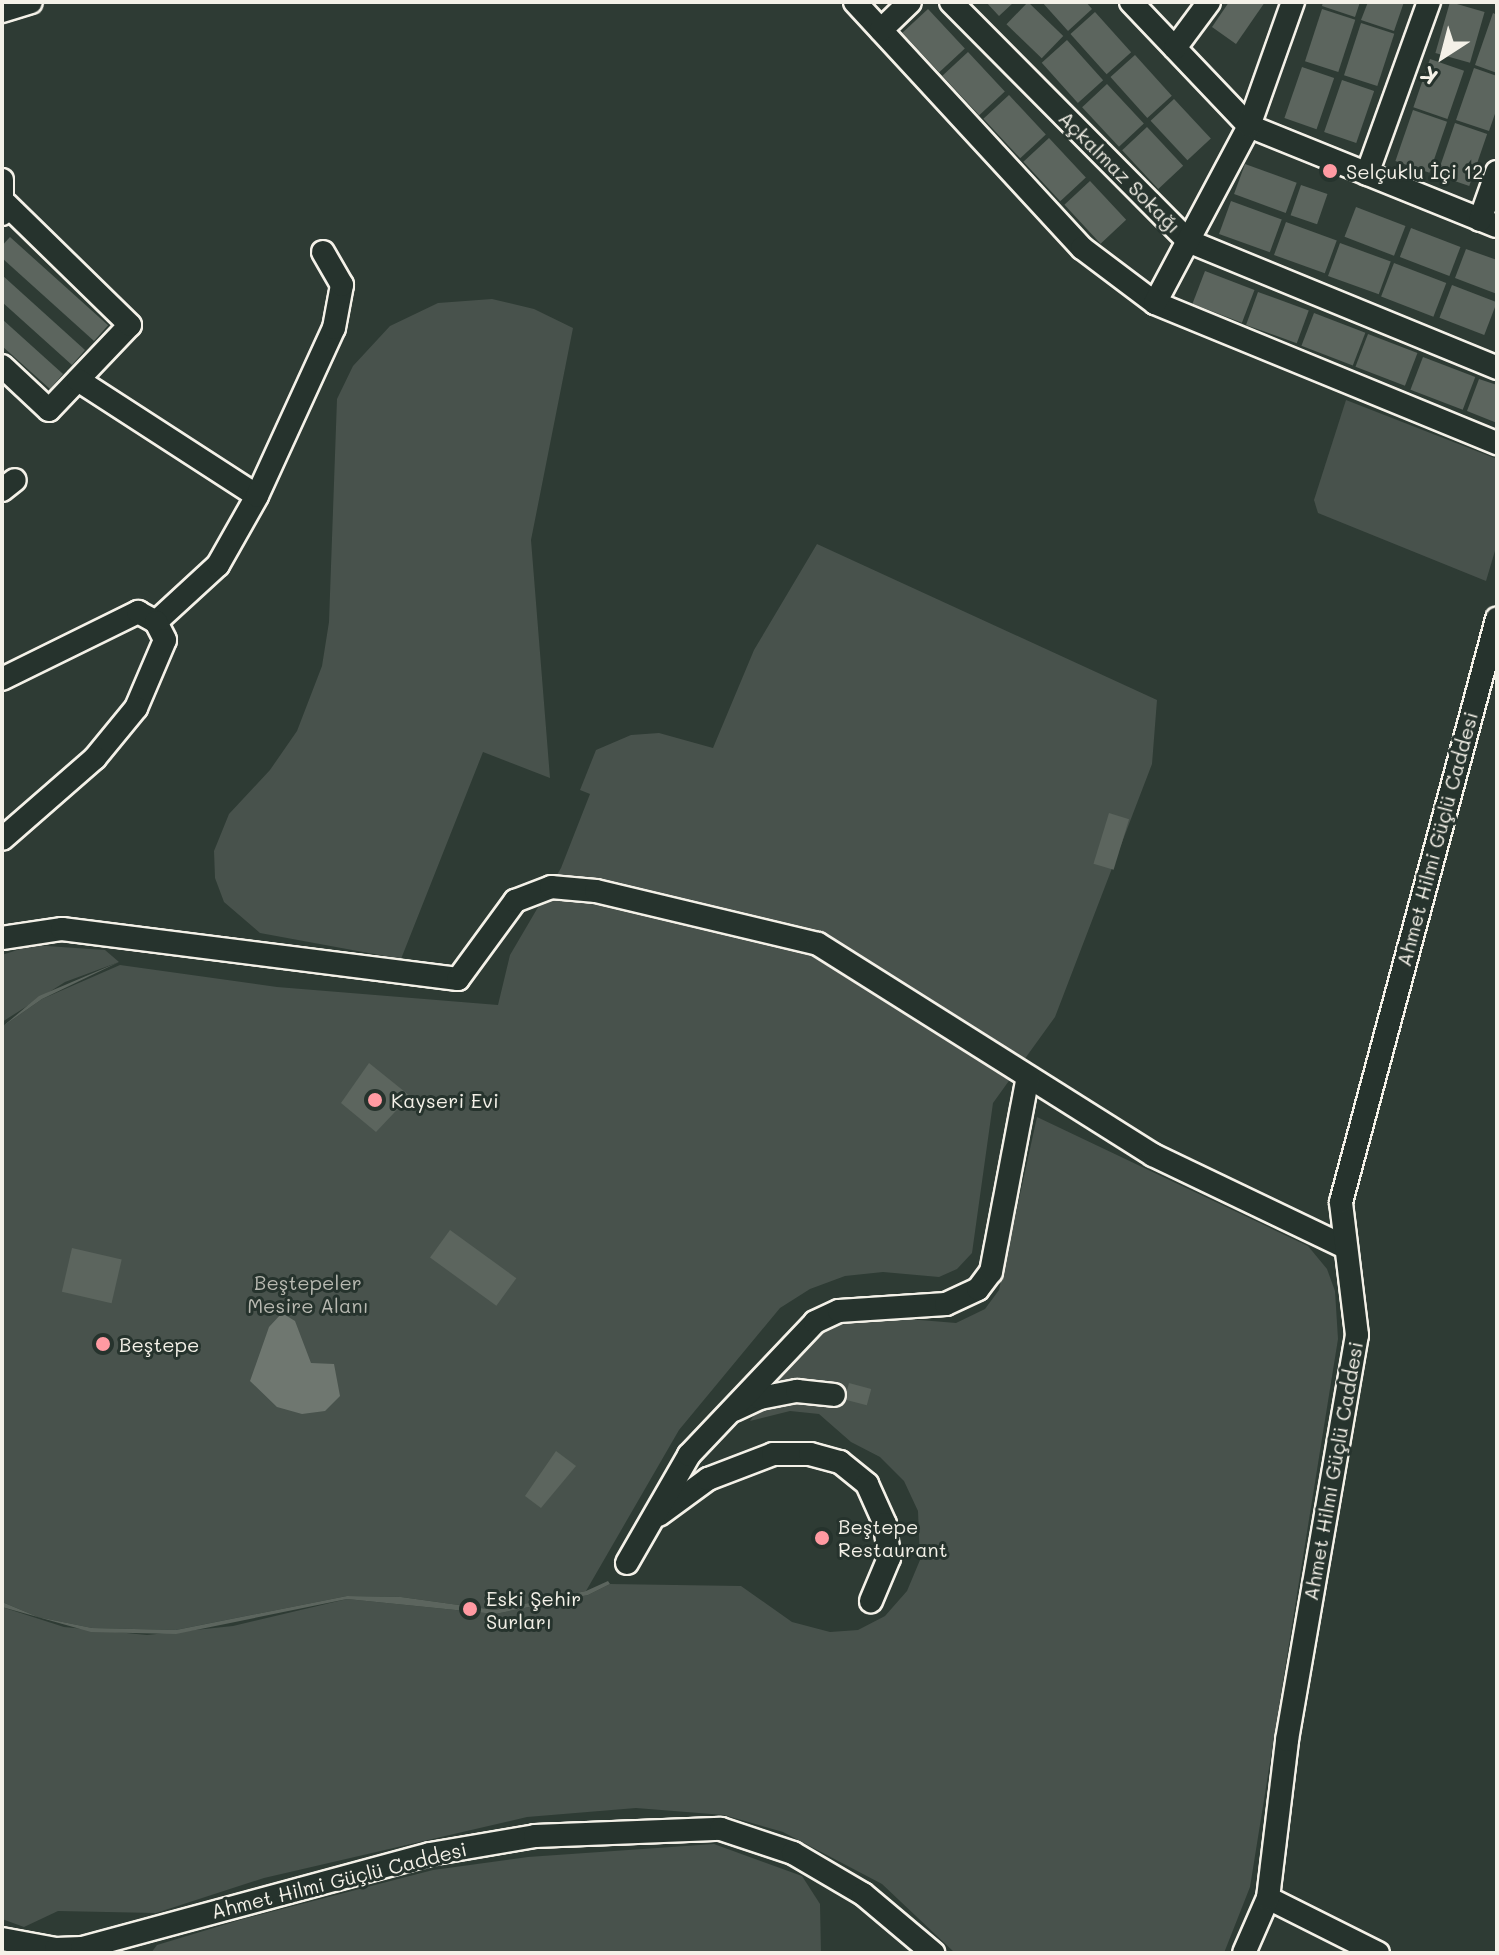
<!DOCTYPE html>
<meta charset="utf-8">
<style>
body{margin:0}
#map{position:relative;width:1499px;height:1955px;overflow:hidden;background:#2e3b34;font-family:Mali,sans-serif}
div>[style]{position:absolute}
.green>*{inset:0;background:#48524c}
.water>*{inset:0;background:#6f7770}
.building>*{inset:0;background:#5c655e;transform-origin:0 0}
.roads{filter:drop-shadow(2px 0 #f4f1e8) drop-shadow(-2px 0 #f4f1e8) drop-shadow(0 2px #f4f1e8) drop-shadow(0 -2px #f4f1e8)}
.minor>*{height:22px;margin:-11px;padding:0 11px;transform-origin:11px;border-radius:11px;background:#26332d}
.dots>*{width:22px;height:22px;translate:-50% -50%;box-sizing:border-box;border:4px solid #26332d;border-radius:50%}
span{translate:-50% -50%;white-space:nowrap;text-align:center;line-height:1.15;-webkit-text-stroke:6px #26332d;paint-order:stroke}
.poi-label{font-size:20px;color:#f4f1e8}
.left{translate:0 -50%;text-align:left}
.street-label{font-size:20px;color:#f4f1e8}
.park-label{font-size:20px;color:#b8b9b1}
.frame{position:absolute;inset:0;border:4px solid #f4f1e8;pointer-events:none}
.north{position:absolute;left:1403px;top:16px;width:80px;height:80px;-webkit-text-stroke:6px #26332d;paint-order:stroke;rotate:216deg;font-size:22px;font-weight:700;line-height:32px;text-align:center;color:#f4f1e8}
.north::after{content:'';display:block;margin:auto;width:28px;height:36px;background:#f4f1e8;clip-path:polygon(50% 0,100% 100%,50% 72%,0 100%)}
</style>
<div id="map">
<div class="green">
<i style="clip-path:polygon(492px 299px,534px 309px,573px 328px,531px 540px,550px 778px,483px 752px,401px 959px,260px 933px,224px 902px,215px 878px,214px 851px,229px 814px,270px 770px,297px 731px,322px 666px,329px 622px,337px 399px,353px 366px,390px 326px,438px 303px)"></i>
<i style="clip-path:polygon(1346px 400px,1497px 459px,1497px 544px,1486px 581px,1318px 513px,1314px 500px)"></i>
<i style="clip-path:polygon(817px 544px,1157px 700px,1152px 764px,1055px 1017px,993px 1103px,972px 1253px,957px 1269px,939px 1277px,883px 1272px,845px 1276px,810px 1289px,780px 1308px,679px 1430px,586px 1591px,495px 1610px,401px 1597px,347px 1596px,176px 1630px,92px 1628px,38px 1617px,2px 1602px,2px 1027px,42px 999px,120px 965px,277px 987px,498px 1005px,510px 955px,561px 868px,590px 794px,580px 790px,596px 750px,631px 735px,659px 733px,713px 748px,754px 650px)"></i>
<i style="clip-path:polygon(32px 945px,105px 950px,119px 962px,65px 982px,2px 1022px,2px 955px)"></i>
<i style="clip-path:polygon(1037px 1117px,1308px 1246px,1327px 1269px,1335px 1291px,1338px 1339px,1250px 1887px,1224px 1953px,955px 1953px,882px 1884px,783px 1832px,724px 1815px,636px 1808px,527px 1817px,264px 1878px,156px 1913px,58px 1911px,24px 1927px,2px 1919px,2px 1607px,64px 1627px,147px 1635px,233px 1626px,347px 1599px,495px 1614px,588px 1595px,610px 1584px,741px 1586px,792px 1622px,830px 1632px,858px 1630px,885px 1616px,907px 1591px,920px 1560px,918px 1511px,904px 1481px,880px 1457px,851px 1442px,819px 1414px,790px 1411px,750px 1421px,812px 1334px,846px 1320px,872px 1316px,956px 1323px,985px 1309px,999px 1290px)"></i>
<i style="clip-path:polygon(714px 1844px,802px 1876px,820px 1904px,821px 1953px,151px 1953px,157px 1945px,243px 1919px,433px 1870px,528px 1857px)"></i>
</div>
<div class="water">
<i style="clip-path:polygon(282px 1313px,295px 1321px,311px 1363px,334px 1364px,340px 1396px,325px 1411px,302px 1414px,277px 1407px,250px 1381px,269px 1327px)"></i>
</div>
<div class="building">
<i style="clip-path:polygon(986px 2px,1014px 2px,999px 16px)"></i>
<i style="left:1028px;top:2px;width:49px;height:31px;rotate:44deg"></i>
<i style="clip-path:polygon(1042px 2px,1086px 2px,1092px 9px,1068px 31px)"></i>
<i style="clip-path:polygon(1265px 2px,1236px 44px,1212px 27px,1229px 2px)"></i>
<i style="clip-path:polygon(1323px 2px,1360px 2px,1355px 17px,1322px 6px)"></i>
<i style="clip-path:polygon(1368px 2px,1404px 2px,1394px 31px,1361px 20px)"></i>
<i style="left:1450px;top:2px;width:36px;height:53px;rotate:16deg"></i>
<i style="left:928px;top:9px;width:54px;height:35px;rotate:47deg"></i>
<i style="left:1322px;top:9px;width:35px;height:55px;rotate:18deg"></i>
<i style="left:1095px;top:12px;width:54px;height:33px;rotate:48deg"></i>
<i style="clip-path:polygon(1493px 13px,1497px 15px,1497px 73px,1475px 65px)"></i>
<i style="left:1361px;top:23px;width:35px;height:55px;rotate:18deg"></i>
<i style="left:1067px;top:40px;width:54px;height:34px;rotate:48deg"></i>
<i style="left:968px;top:52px;width:54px;height:35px;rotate:47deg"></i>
<i style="left:1135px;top:55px;width:55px;height:33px;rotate:48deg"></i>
<i style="left:1430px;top:59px;width:36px;height:51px;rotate:19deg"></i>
<i style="left:1302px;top:67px;width:34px;height:54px;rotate:19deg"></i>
<i style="clip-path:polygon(1474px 68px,1497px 76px,1497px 108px,1489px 131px,1456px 120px)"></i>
<i style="left:1342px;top:80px;width:34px;height:55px;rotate:19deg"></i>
<i style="left:1107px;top:84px;width:54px;height:34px;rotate:47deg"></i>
<i style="left:1009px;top:95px;width:54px;height:35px;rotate:47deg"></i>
<i style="left:1174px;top:99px;width:54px;height:32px;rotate:47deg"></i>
<i style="left:1413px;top:110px;width:36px;height:54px;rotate:19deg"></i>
<i style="left:1455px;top:123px;width:34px;height:55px;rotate:19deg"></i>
<i style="left:1147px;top:127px;width:53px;height:34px;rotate:47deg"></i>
<i style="left:1049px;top:138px;width:54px;height:35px;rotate:47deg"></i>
<i style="left:1245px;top:164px;width:55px;height:32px;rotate:20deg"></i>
<i style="left:1090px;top:181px;width:53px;height:35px;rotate:47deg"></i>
<i style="left:1301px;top:185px;width:28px;height:32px;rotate:19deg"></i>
<i style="left:1231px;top:201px;width:54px;height:35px;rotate:20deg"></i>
<i style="left:1356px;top:207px;width:53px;height:32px;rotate:21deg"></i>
<i style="left:1286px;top:222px;width:54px;height:35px;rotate:20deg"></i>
<i style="left:1411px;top:228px;width:53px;height:31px;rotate:21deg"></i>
<i style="left:10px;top:237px;width:132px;height:21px;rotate:42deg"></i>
<i style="left:1340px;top:243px;width:54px;height:35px;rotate:20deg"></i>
<i style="clip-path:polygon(1466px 249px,1497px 260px,1497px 294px,1455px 278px)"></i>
<i style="left:1394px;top:263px;width:56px;height:36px;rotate:21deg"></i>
<i style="left:1205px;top:271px;width:53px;height:35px;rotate:21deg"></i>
<i style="clip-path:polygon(2px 275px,85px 350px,72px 365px,2px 302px)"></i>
<i style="left:1452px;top:285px;width:48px;height:35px;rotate:21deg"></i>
<i style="left:1258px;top:292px;width:54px;height:35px;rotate:20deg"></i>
<i style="left:1314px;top:313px;width:55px;height:35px;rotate:21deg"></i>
<i style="clip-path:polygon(2px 319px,63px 374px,50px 389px,2px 346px)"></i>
<i style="left:1368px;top:334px;width:53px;height:35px;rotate:21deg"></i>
<i style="left:1423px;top:357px;width:56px;height:35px;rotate:21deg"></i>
<i style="clip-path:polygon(1479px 379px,1497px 385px,1497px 423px,1467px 411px)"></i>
<i style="left:1109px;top:813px;width:21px;height:53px;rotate:17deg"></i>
<i style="clip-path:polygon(119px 962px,42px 999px,2px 1027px,39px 996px)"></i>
<i style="clip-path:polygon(369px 1063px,410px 1096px,376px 1132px,341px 1103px)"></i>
<i style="left:450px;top:1230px;width:82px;height:34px;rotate:36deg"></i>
<i style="left:72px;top:1248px;width:51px;height:45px;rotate:13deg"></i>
<i style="left:849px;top:1383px;width:23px;height:17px;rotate:15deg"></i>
<i style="clip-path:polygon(556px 1451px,576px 1466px,541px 1508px,525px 1496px)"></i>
<i style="clip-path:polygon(608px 1581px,610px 1584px,588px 1595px,495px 1614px,347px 1599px,176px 1634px,91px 1632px,2px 1607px,2px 1602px,38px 1617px,92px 1628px,176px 1630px,347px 1596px,401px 1597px,495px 1610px,586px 1591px)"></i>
</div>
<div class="roads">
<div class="minor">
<i style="left:855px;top:2px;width:335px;rotate:47.3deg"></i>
<i style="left:1082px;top:248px;width:91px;rotate:37deg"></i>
<i style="left:1155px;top:303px;width:370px;rotate:22.3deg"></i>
<i style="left:951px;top:2px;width:337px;rotate:45.2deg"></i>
<i style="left:1188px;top:241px;width:334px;rotate:22.3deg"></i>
<i style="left:1131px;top:2px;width:171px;rotate:46.4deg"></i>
<i style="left:1249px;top:126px;width:267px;rotate:22deg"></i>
<i style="left:2px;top:11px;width:30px;rotate:-17deg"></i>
<i style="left:881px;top:30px;width:40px;rotate:-44deg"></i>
<i style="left:1175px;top:48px;width:57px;rotate:-53.5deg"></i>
<i style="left:1367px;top:174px;width:183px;rotate:-70.2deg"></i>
<i style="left:2px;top:180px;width:34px;rotate:90deg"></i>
<i style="left:1480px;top:220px;width:51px;rotate:-70.5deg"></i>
<i style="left:1155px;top:303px;width:200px;rotate:-62deg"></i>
<i style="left:1249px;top:126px;width:132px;rotate:-70.5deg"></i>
<i style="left:2px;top:366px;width:64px;rotate:43.1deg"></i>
<i style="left:49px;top:410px;width:117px;rotate:-46.4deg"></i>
<i style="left:130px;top:325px;width:173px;rotate:-135.7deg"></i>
<i style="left:78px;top:380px;width:213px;rotate:32.9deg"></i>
<i style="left:2px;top:490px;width:16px;rotate:-38deg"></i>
<i style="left:156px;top:622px;width:84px;rotate:-42.6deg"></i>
<i style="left:218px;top:565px;width:79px;rotate:-60.5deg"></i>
<i style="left:257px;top:496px;width:185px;rotate:-65.4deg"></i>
<i style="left:334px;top:328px;width:44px;rotate:-79.5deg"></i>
<i style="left:342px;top:285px;width:38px;rotate:-120deg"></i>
<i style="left:2px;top:679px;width:152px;rotate:-26.2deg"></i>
<i style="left:138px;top:612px;width:21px;rotate:29deg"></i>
<i style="left:156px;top:622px;width:20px;rotate:63deg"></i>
<i style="left:165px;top:640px;width:74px;rotate:113.1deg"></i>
<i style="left:136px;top:708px;width:65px;rotate:129.4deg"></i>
<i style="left:95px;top:758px;width:123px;rotate:138.9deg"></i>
<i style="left:2px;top:938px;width:61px;rotate:-8.5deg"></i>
<i style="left:62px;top:929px;width:399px;rotate:7.2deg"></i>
<i style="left:458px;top:979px;width:97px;rotate:-53.8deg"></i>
<i style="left:515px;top:901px;width:39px;rotate:-21deg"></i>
<i style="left:551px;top:887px;width:45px;rotate:5.1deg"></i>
<i style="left:596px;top:891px;width:228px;rotate:13.4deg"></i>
<i style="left:818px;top:944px;width:396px;rotate:32.2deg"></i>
<i style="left:1153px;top:1155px;width:213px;rotate:25.6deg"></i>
<i style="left:734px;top:1410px;width:29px;rotate:-25deg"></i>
<i style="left:760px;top:1398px;width:38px;rotate:-11deg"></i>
<i style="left:797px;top:1391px;width:37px;rotate:6deg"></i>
<i style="left:659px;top:1515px;width:61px;rotate:-36.3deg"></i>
<i style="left:708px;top:1479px;width:70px;rotate:-21deg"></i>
<i style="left:773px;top:1454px;width:37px"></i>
<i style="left:810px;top:1454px;width:31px;rotate:15deg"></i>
<i style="left:840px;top:1462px;width:35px;rotate:39deg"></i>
<i style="left:867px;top:1484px;width:44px;rotate:65.8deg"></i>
<i style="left:885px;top:1524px;width:34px;rotate:83deg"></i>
<i style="left:889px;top:1558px;width:47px;rotate:112.7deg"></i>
<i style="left:627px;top:1563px;width:125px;rotate:-60.1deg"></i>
<i style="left:689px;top:1455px;width:183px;rotate:-46.5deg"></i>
<i style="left:815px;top:1322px;width:26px;rotate:-25deg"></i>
<i style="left:839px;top:1311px;width:107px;rotate:-3.7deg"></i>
<i style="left:946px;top:1304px;width:35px;rotate:-25deg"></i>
<i style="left:978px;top:1289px;width:21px;rotate:-53deg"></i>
<i style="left:991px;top:1272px;width:198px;rotate:-79.3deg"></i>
<i style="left:1268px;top:1898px;width:123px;rotate:26.6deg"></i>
<i style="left:2px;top:1939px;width:55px;rotate:10.5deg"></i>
<i style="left:56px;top:1949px;width:26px;rotate:-2deg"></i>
<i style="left:82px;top:1948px;width:360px;rotate:-15.1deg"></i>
<i style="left:430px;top:1854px;width:107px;rotate:-9.7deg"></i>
<i style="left:535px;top:1836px;width:186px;rotate:-2.2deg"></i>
<i style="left:721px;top:1829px;width:76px;rotate:18.4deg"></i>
<i style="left:793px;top:1853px;width:81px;rotate:30.4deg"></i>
<i style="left:863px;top:1894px;width:92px;rotate:40.1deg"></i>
<i style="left:1244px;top:1953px;width:60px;rotate:-66.4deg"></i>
<i style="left:1268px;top:1898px;width:159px;rotate:-83.1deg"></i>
<i style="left:1287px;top:1740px;width:411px;rotate:-80.2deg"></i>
<i style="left:1357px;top:1335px;width:134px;rotate:-96.9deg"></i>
<i style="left:1341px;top:1202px;width:604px;rotate:-75.02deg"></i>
</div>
</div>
<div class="dots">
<i style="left:1330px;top:171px;background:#ff9aa2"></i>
<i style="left:375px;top:1100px;background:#ff9aa2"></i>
<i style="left:103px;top:1344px;background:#ff9aa2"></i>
<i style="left:822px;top:1538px;background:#ff9aa2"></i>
<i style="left:470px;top:1609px;background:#ff9aa2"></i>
</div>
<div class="poi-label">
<span class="left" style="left:1346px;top:171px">Selçuklu İçi 12</span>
<span class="left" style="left:391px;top:1100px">Kayseri Evi</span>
<span class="left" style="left:119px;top:1344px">Beştepe</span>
<span class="left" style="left:838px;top:1538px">Beştepe<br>Restaurant</span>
<span class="left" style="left:486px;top:1610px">Eski Şehir<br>Surları</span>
</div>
<div class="street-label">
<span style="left:1120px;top:172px;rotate:45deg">Açkalmaz Sokağı</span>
<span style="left:1437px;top:839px;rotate:-75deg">Ahmet Hilmi Güçlü Caddesi</span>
<span style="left:1333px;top:1471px;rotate:-80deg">Ahmet Hilmi Güçlü Caddesi</span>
<span style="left:339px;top:1880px;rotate:-14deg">Ahmet Hilmi Güçlü Caddesi</span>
</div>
<div class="park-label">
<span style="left:308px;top:1294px">Beştepeler<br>Mesire Alanı</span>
</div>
<div class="frame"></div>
<div class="north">K</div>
</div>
